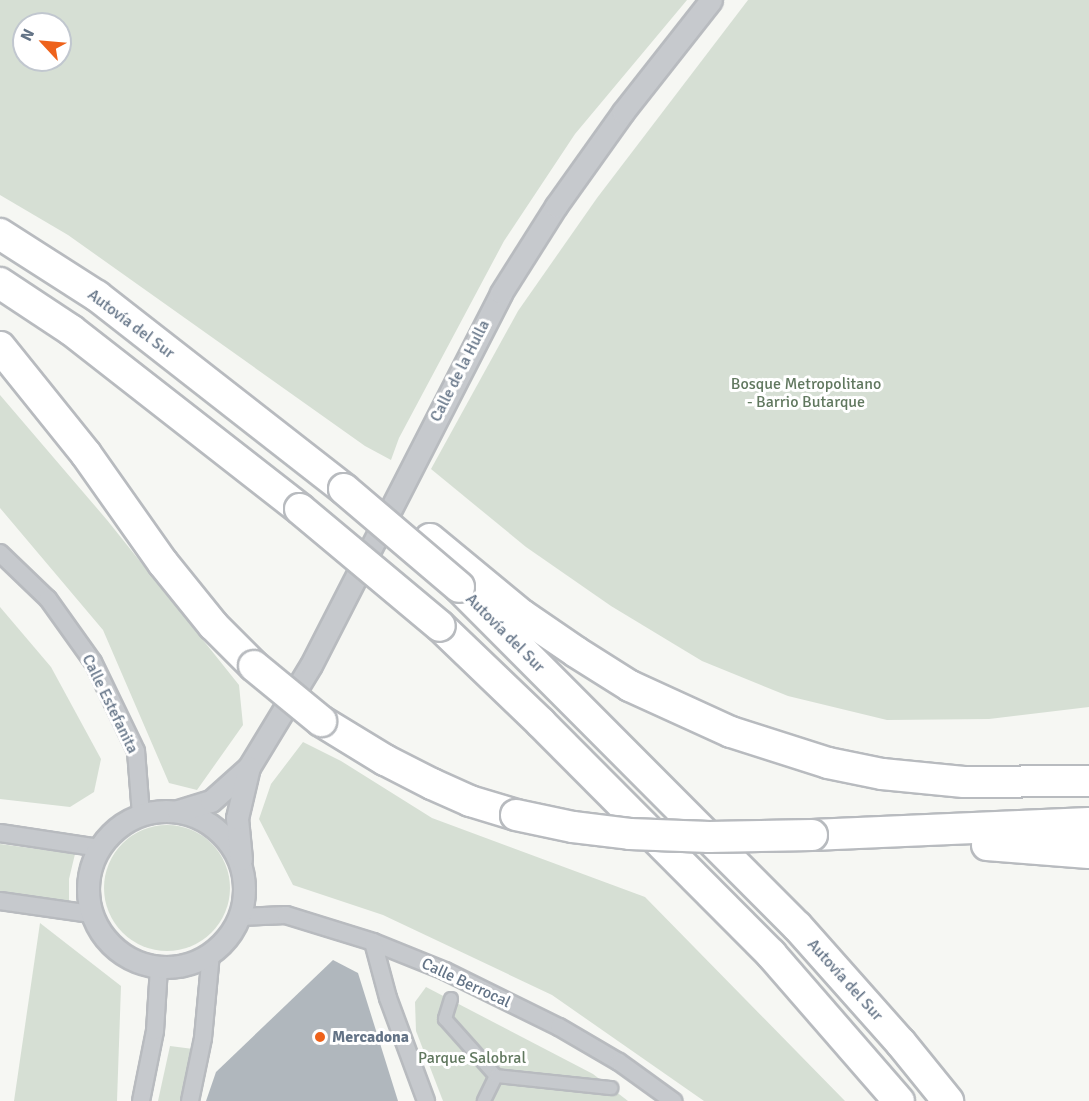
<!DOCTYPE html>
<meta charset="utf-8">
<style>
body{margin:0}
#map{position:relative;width:1089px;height:1101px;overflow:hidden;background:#f6f7f3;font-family:Signika,sans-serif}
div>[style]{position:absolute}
.green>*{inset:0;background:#d6dfd4}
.round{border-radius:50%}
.building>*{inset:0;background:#b0b7bd}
.roads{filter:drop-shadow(2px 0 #b8bbbf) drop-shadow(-2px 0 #b8bbbf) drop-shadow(0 2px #b8bbbf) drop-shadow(0 -2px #b8bbbf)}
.pedestrian>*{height:12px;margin:-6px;padding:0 6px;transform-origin:6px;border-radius:6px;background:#c6c9cd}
.minor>*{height:16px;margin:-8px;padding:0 8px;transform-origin:8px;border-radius:8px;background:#c6c9cd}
.tertiary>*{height:21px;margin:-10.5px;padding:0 10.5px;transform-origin:10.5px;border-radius:10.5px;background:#c6c9cd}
.tertiary>.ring{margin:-10.5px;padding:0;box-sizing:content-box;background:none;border:21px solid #c6c9cd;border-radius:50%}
.motorway>*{height:30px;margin:-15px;padding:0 15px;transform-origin:15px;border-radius:15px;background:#fff}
.bridges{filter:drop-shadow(2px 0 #b8bbbf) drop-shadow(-2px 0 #b8bbbf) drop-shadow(0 2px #b8bbbf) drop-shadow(0 -2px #b8bbbf)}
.motorway-bridge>*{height:30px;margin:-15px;padding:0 15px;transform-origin:15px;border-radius:15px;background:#fff}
.dots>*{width:16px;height:16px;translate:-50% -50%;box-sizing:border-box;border:3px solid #fff;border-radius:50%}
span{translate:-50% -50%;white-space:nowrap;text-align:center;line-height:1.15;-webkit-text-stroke:6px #fff;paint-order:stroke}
.street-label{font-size:16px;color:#637386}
.park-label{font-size:16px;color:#61785f}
.poi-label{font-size:16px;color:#637386;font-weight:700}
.left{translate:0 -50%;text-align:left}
.north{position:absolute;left:12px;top:12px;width:60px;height:60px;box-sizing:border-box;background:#fff;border:2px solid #c1c7cf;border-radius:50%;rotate:296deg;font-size:16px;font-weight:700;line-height:24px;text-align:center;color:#637386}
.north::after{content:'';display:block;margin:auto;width:21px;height:27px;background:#ee621b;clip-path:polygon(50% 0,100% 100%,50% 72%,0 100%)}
</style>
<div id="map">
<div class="green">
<i style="clip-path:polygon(evenodd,0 0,687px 0,575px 134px,504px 241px,399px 438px,391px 460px,365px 446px,68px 235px,0 195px,0 0,24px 24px,60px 24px,60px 60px,24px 60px,24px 24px)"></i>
<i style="clip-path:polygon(748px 0,1089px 0,1089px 707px,989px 719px,887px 720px,788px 696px,702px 661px,611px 606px,526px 547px,431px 469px,518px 311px,597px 198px)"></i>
<i style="clip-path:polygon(0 395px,107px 520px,239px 685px,243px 725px,197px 790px,169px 783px,103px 630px,0 508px)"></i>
<i style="clip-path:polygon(0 607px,51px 667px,101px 759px,94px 792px,70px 807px,0 799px)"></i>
<i style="clip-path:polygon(303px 742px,341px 761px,432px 818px,645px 897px,845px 1101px,704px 1101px,552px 995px,383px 915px,293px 885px,259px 819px,271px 784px)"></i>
<i class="round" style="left:104px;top:825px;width:126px;height:126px"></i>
<i style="clip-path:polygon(0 844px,75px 854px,69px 879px,69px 901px,0 892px)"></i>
<i style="clip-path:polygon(40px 923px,121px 986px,117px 1101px,14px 1101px)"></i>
<i style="clip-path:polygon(426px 987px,593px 1074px,628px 1101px,443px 1101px,416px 1031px,415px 1002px)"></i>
<i style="clip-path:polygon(170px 1046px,201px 1050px,182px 1101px,158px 1101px)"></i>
</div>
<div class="building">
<i style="clip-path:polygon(333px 960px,358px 973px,398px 1101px,206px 1101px,216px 1072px)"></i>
</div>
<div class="roads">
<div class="pedestrian">
<i style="left:451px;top:999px;width:21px;rotate:107deg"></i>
<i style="left:445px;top:1019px;width:76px;rotate:48.2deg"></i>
<i style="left:496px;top:1076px;width:28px;rotate:116deg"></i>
<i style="left:496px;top:1076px;width:116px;rotate:6deg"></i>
</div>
<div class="minor">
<i style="left:0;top:553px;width:66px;rotate:43.8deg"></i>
<i style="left:48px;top:599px;width:77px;rotate:54.5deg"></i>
<i style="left:93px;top:662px;width:99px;rotate:64.2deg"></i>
<i style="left:136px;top:751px;width:64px;rotate:85.5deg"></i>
<i style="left:0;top:833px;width:100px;rotate:8.6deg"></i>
<i style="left:0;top:901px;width:92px;rotate:8.1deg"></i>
<i style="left:240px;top:917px;width:46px;rotate:-2.5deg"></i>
<i style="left:286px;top:915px;width:91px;rotate:17.2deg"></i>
<i style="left:373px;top:942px;width:78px;rotate:21.9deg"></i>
<i style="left:445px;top:971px;width:127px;rotate:26.2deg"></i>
<i style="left:559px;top:1027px;width:69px;rotate:30.3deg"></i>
<i style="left:619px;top:1062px;width:67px;rotate:35.8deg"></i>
<i style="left:373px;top:942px;width:58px;rotate:75deg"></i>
<i style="left:388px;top:998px;width:110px;rotate:69.7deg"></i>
<i style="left:141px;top:1101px;width:71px;rotate:-78.7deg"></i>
<i style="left:155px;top:1031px;width:63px;rotate:-86.4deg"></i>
<i style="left:190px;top:1101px;width:64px;rotate:-78.3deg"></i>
<i style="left:203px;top:1038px;width:84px;rotate:-84.6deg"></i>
</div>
<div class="tertiary">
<i class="ring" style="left:88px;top:811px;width:135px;height:135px"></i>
<i style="left:178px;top:811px;width:34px;rotate:-17deg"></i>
<i style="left:211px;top:801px;width:51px;rotate:-41.8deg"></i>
<i style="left:249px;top:767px;width:119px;rotate:-58.7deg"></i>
<i style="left:311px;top:665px;width:418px;rotate:-62.9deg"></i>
<i style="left:501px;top:293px;width:103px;rotate:-57.7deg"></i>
<i style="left:556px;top:206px;width:115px;rotate:-54.5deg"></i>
<i style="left:623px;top:112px;width:142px;rotate:-51.8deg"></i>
<i style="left:241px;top:859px;width:41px;rotate:-95.6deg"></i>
<i style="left:237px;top:818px;width:52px;rotate:-76.8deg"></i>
</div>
<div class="motorway">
<i style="left:0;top:234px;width:115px;rotate:32.6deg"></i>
<i style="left:97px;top:296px;width:313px;rotate:38deg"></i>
<i style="left:0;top:283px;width:85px;rotate:33.5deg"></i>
<i style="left:71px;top:330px;width:291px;rotate:38deg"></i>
<i style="left:0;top:347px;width:137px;rotate:51.2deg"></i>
<i style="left:86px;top:454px;width:133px;rotate:54.8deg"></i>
<i style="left:163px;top:563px;width:80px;rotate:51.1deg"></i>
<i style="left:213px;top:625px;width:58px;rotate:45deg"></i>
<i style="left:430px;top:539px;width:119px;rotate:39.6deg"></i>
<i style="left:522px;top:615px;width:65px;rotate:34.4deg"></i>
<i style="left:576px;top:652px;width:64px;rotate:32.2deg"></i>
<i style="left:630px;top:686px;width:111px;rotate:24.5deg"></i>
<i style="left:731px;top:732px;width:102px;rotate:17.7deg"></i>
<i style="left:828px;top:763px;width:55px;rotate:11.5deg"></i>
<i style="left:882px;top:774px;width:82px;rotate:5.6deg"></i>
<i style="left:964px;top:782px;width:125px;rotate:-0.5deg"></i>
<i style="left:459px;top:587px;width:479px;rotate:45.1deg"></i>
<i style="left:797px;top:926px;width:157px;rotate:48.4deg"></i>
<i style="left:901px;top:1043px;width:75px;rotate:51deg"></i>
<i style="left:440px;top:626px;width:140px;rotate:43.8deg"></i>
<i style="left:541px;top:723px;width:326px;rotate:45.1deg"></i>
<i style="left:771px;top:954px;width:195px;rotate:49deg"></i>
<i style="left:321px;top:721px;width:75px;rotate:31.4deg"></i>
<i style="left:385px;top:760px;width:53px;rotate:27.1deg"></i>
<i style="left:432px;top:784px;width:42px;rotate:24.1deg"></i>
<i style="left:470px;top:801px;width:48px;rotate:16.9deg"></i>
<i style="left:812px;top:835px;width:277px;rotate:-2.5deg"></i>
<i style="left:987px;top:845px;width:102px;rotate:4.5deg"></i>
</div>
</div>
<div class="bridges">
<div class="motorway-bridge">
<i style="left:344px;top:489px;width:151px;rotate:40.4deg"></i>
<i style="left:300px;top:509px;width:182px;rotate:39.9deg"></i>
<i style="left:254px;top:666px;width:87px;rotate:39.4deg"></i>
<i style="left:516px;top:815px;width:58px;rotate:11.9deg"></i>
<i style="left:573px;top:827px;width:57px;rotate:7deg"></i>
<i style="left:630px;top:834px;width:79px;rotate:2.2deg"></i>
<i style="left:709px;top:837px;width:103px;rotate:-1.1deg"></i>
</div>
</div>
<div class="dots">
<i style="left:320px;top:1037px;background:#ee621b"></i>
</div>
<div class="street-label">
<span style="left:131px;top:324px;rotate:37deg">Autovía del Sur</span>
<span style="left:460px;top:371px;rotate:-63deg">Calle de la Hulla</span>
<span style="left:505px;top:633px;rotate:45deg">Autovía del Sur</span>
<span style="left:110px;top:704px;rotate:64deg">Calle Estefanita</span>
<span style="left:845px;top:980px;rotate:48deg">Autovía del Sur</span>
<span style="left:466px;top:983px;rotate:25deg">Calle Berrocal</span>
</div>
<div class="park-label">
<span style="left:806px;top:393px">Bosque Metropolitano<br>- Barrio Butarque</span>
<span style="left:472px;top:1058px">Parque Salobral</span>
</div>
<div class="poi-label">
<span class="left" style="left:332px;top:1037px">Mercadona</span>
</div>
<div class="north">N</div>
</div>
